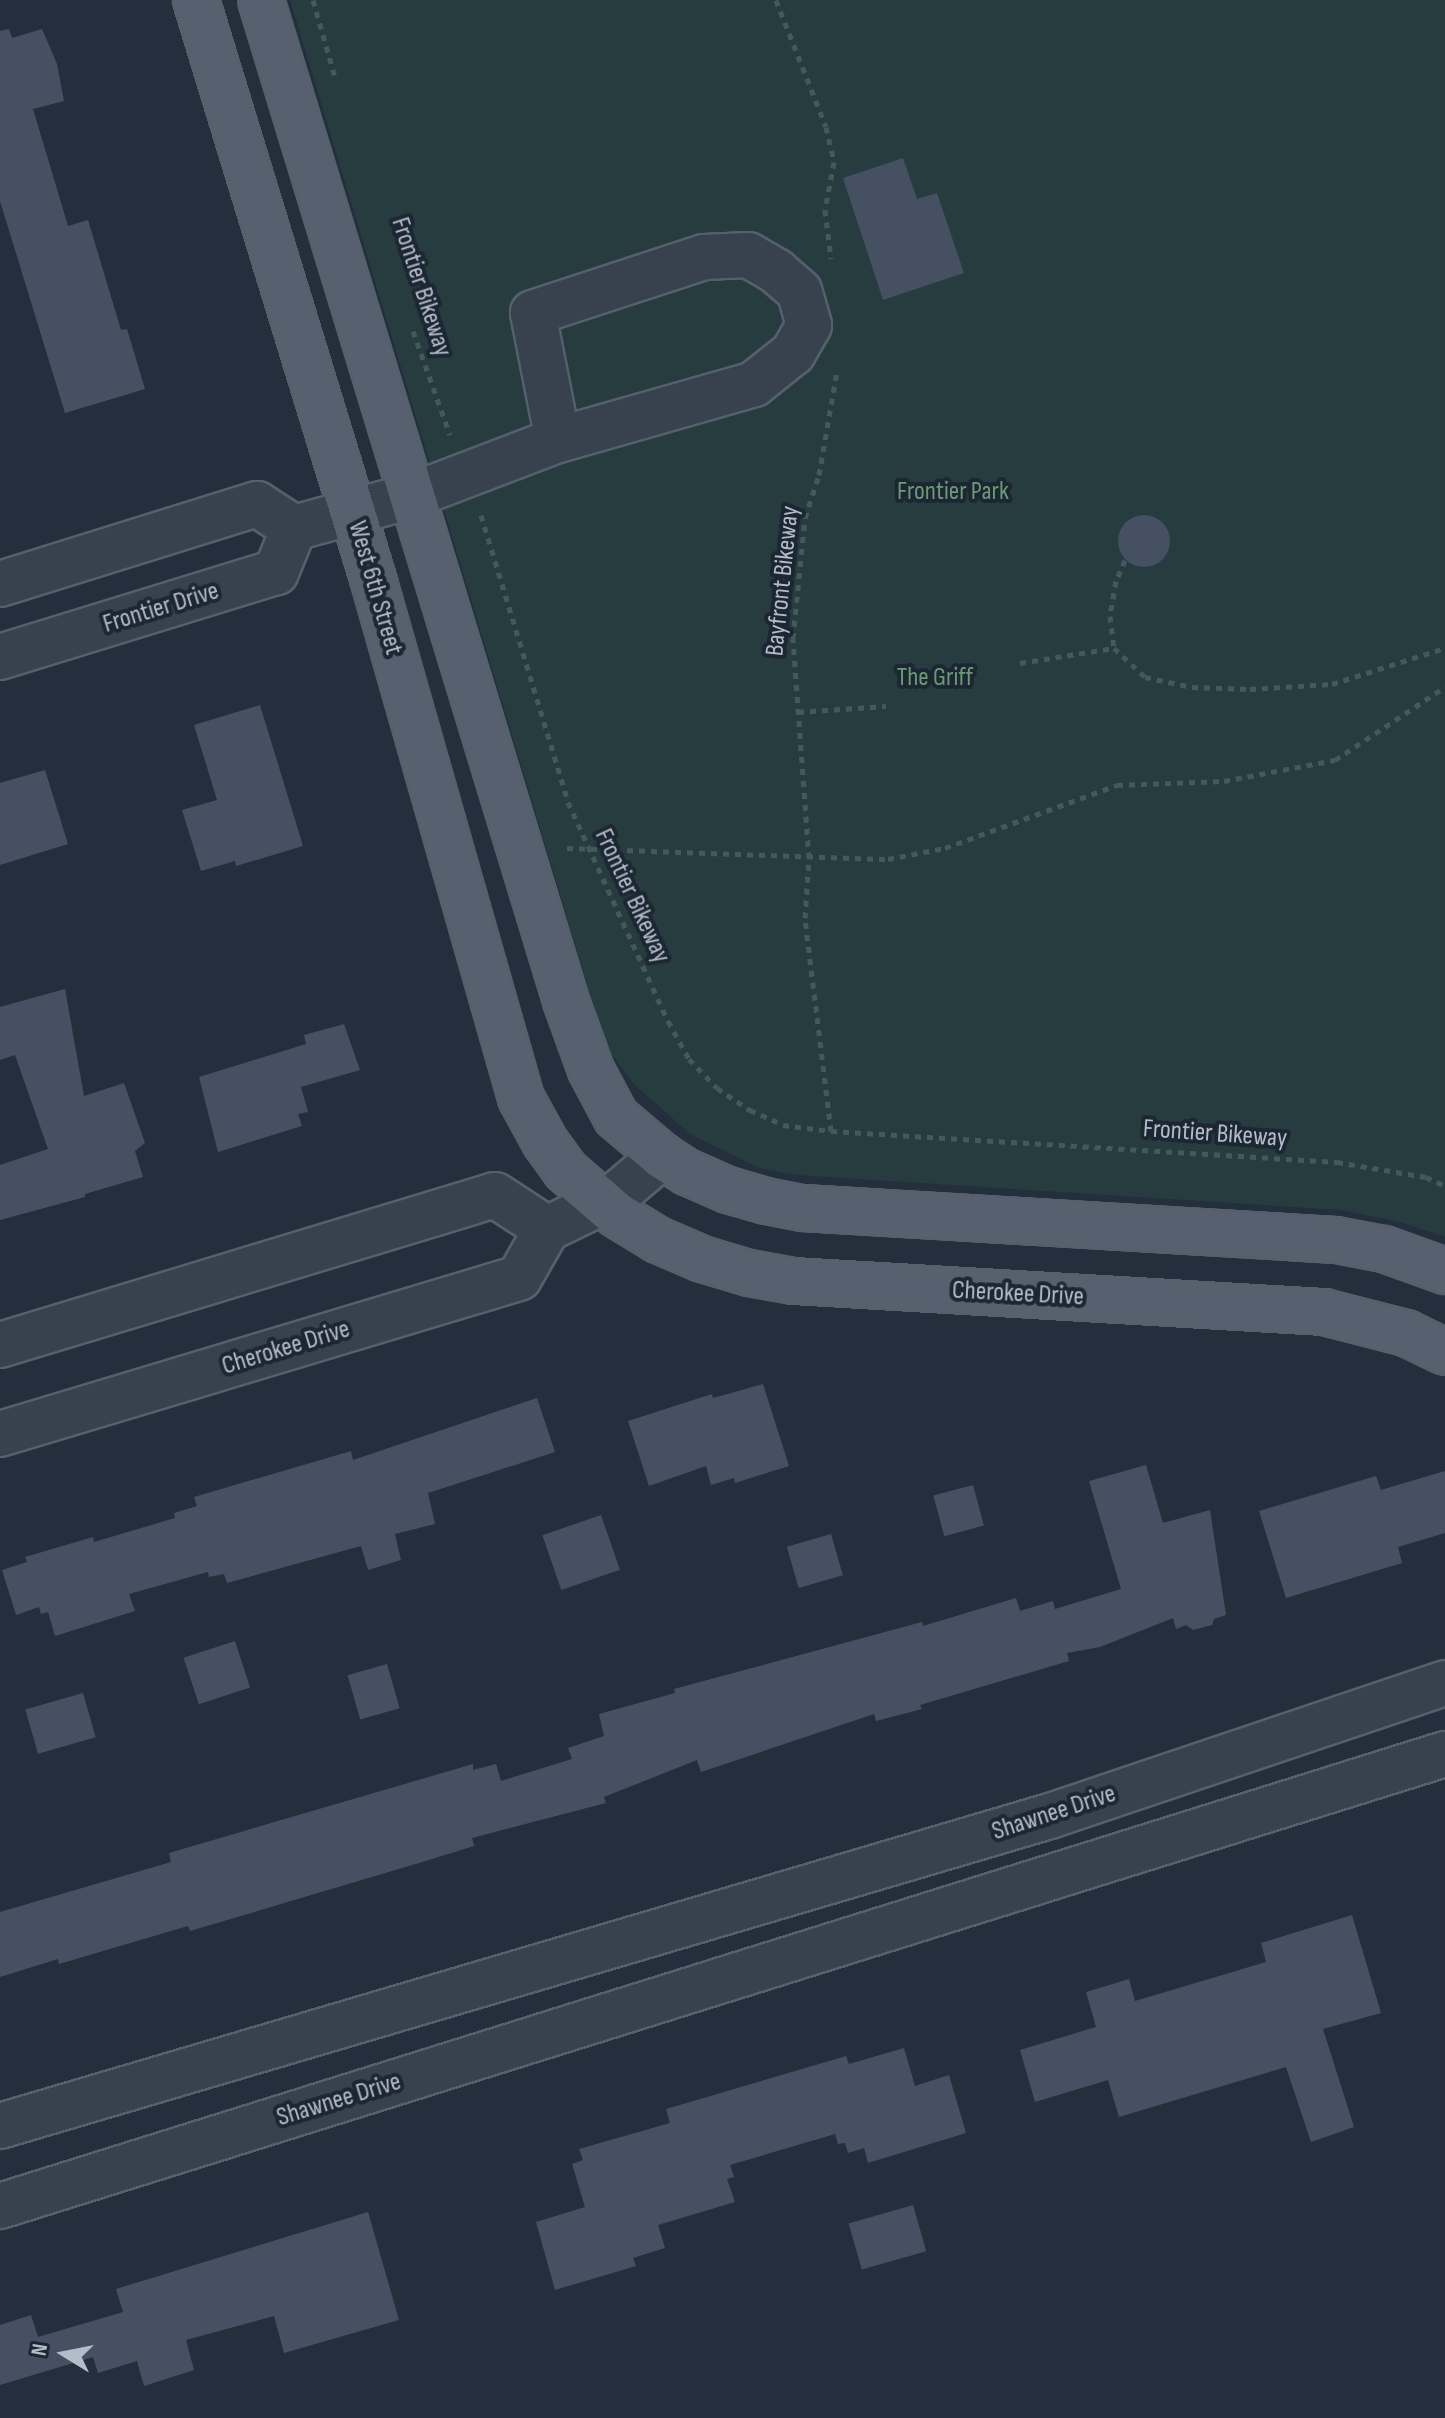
<!DOCTYPE html>
<style>
body{margin:0}
#map{position:relative;width:1445px;height:2418px;overflow:hidden;background:#242f3e;font-family:"Sofia Sans Condensed",sans-serif}
div>[style]{position:absolute}
.green>*{inset:0;background:#263c3f}
.building>*{inset:0;background:#455162;transform-origin:0 0}
.round{border-radius:50%}
.path>*{height:5px;margin-top:-2.5px;transform-origin:0;background:repeating-linear-gradient(90deg,#44595c 0 6px,transparent 0 12px)}
.roads{filter:drop-shadow(2px 0 #565f6c) drop-shadow(-2px 0 #565f6c) drop-shadow(0 2px #565f6c) drop-shadow(0 -2px #565f6c)}
.minor>*{height:44px;margin:-22px;padding:0 22px;transform-origin:22px;border-radius:22px;background:#38414e}
.major>*{height:44px;margin:-22px;padding:0 22px;transform-origin:22px;border-radius:22px;background:#56606e}
span{translate:-50% -50%;white-space:nowrap;text-align:center;line-height:1.15;-webkit-text-stroke:8px #1d2633;paint-order:stroke}
.street-label{font-size:26px;color:#b4bcc9}
.park-label{font-size:26px;color:#6b9a76}
.north{position:absolute;left:24px;top:2314px;width:80px;height:80px;-webkit-text-stroke:6px #1d2633;paint-order:stroke;rotate:280deg;font-size:22px;font-weight:700;line-height:32px;text-align:center;color:#b4bcc9}
.north::after{content:'';display:block;margin:auto;width:28px;height:36px;background:#b4bcc9;clip-path:polygon(50% 0,100% 100%,50% 72%,0 100%)}
</style>
<div id="map">
<div class="green">
<i style="clip-path:polygon(290px 0,1445px 0,1445px 1237px,1400px 1222px,1341px 1210px,796px 1175px,759px 1168px,690px 1134px,634px 1084px,611px 1054px,596px 1013px)"></i>
</div>
<div class="building">
<i style="clip-path:polygon(9px 29px,12px 38px,42px 29px,57px 64px,64px 101px,33px 109px,68px 226px,88px 220px,121px 330px,127px 329px,145px 389px,65px 413px,0 201px,0 31px)"></i>
<i style="clip-path:polygon(903px 158px,917px 199px,937px 193px,964px 273px,883px 300px,843px 178px)"></i>
<i class="round" style="left:1118px;top:515px;width:52px;height:52px"></i>
<i style="clip-path:polygon(260px 705px,303px 846px,236px 866px,235px 861px,201px 871px,182px 810px,217px 800px,194px 725px)"></i>
<i style="clip-path:polygon(45px 770px,68px 844px,0 865px,0 783px)"></i>
<i style="clip-path:polygon(65px 989px,84px 1096px,124px 1083px,145px 1143px,135px 1151px,143px 1177px,85px 1194px,85px 1197px,0 1220px,0 1165px,48px 1149px,15px 1055px,0 1060px,0 1007px)"></i>
<i style="clip-path:polygon(344px 1024px,360px 1070px,301px 1087px,308px 1112px,298px 1114px,302px 1126px,218px 1152px,199px 1077px,306px 1044px,304px 1035px)"></i>
<i style="clip-path:polygon(763px 1384px,789px 1466px,735px 1483px,734px 1478px,711px 1485px,706px 1466px,649px 1486px,628px 1421px,712px 1394px,713px 1398px)"></i>
<i style="clip-path:polygon(537px 1398px,555px 1452px,428px 1493px,435px 1524px,395px 1534px,401px 1560px,368px 1570px,361px 1546px,227px 1583px,224px 1574px,209px 1577px,208px 1572px,129px 1594px,135px 1611px,55px 1636px,48px 1612px,41px 1614px,39px 1607px,16px 1615px,2px 1570px,27px 1562px,25px 1557px,93px 1537px,94px 1542px,175px 1518px,174px 1513px,197px 1506px,194px 1497px,351px 1451px,353px 1460px)"></i>
<i style="clip-path:polygon(1146px 1465px,1163px 1523px,1210px 1510px,1226px 1615px,1214px 1619px,1212px 1625px,1193px 1630px,1186px 1625px,1176px 1629px,1173px 1618px,1100px 1647px,1067px 1653px,1069px 1661px,920px 1705px,922px 1709px,876px 1721px,874px 1714px,701px 1772px,697px 1760px,604px 1797px,606px 1803px,472px 1838px,474px 1846px,419px 1863px,190px 1931px,188px 1926px,59px 1964px,58px 1959px,0 1977px,0 1912px,171px 1862px,169px 1853px,473px 1764px,473px 1770px,496px 1764px,501px 1781px,572px 1759px,568px 1748px,604px 1736px,599px 1714px,675px 1693px,674px 1689px,922px 1622px,923px 1626px,1016px 1598px,1020px 1611px,1053px 1601px,1055px 1609px,1121px 1589px,1089px 1481px)"></i>
<i style="clip-path:polygon(1445px 1471px,1445px 1533px,1398px 1547px,1402px 1563px,1286px 1598px,1259px 1511px,1376px 1476px,1381px 1490px)"></i>
<i style="left:973px;top:1485px;width:42px;height:41px;rotate:75deg"></i>
<i style="left:601px;top:1515px;width:58px;height:62px;rotate:71deg"></i>
<i style="left:831px;top:1534px;width:43px;height:46px;rotate:74deg"></i>
<i style="left:235px;top:1641px;width:49px;height:54px;rotate:72deg"></i>
<i style="left:387px;top:1664px;width:46px;height:41px;rotate:74deg"></i>
<i style="left:83px;top:1693px;width:46px;height:60px;rotate:74deg"></i>
<i style="clip-path:polygon(1352px 1915px,1381px 2013px,1323px 2029px,1354px 2127px,1311px 2142px,1286px 2067px,1119px 2117px,1108px 2080px,1035px 2102px,1020px 2050px,1096px 2027px,1086px 1992px,1129px 1979px,1135px 2001px,1266px 1962px,1261px 1943px)"></i>
<i style="clip-path:polygon(904px 2048px,915px 2086px,949px 2075px,966px 2133px,868px 2163px,864px 2148px,848px 2153px,845px 2143px,838px 2144px,835px 2134px,730px 2165px,734px 2177px,727px 2179px,735px 2202px,658px 2225px,665px 2248px,633px 2258px,636px 2266px,555px 2290px,536px 2222px,585px 2207px,572px 2164px,583px 2160px,579px 2149px,670px 2123px,666px 2109px,846px 2056px,849px 2064px)"></i>
<i style="left:913px;top:2205px;width:48px;height:67px;rotate:74deg"></i>
<i style="clip-path:polygon(368px 2212px,399px 2320px,284px 2353px,274px 2316px,186px 2340px,194px 2370px,144px 2386px,137px 2361px,98px 2373px,93px 2357px,0 2385px,0 2325px,31px 2315px,38px 2337px,123px 2312px,116px 2289px)"></i>
</div>
<div class="path">
<i style="left:313px;top:0;width:80px;rotate:74.1deg"></i>
<i style="left:776px;top:0;width:136px;rotate:68.5deg"></i>
<i style="left:826px;top:127px;width:36px;rotate:77deg"></i>
<i style="left:834px;top:162px;width:49px;rotate:100.6deg"></i>
<i style="left:825px;top:210px;width:49px;rotate:83deg"></i>
<i style="left:413px;top:331px;width:110px;rotate:70.4deg"></i>
<i style="left:481px;top:515px;width:300px;rotate:73.1deg"></i>
<i style="left:568px;top:802px;width:241px;rotate:65.5deg"></i>
<i style="left:668px;top:1021px;width:43px;rotate:61.1deg"></i>
<i style="left:689px;top:1059px;width:40px;rotate:46deg"></i>
<i style="left:717px;top:1088px;width:40px;rotate:34deg"></i>
<i style="left:750px;top:1110px;width:36px;rotate:24deg"></i>
<i style="left:783px;top:1125px;width:48px;rotate:7.1deg"></i>
<i style="left:831px;top:1131px;width:507px;rotate:3.51deg"></i>
<i style="left:1337px;top:1162px;width:90px;rotate:9.6deg"></i>
<i style="left:1426px;top:1177px;width:21px;rotate:25deg"></i>
<i style="left:1125px;top:560px;width:23px;rotate:113deg"></i>
<i style="left:1116px;top:581px;width:36px;rotate:100deg"></i>
<i style="left:1110px;top:616px;width:32px;rotate:83deg"></i>
<i style="left:1114px;top:648px;width:42px;rotate:43.1deg"></i>
<i style="left:1145px;top:677px;width:48px;rotate:12deg"></i>
<i style="left:1192px;top:687px;width:58px;rotate:2deg"></i>
<i style="left:1250px;top:689px;width:82px;rotate:-3.5deg"></i>
<i style="left:1332px;top:684px;width:119px;rotate:-17.7deg"></i>
<i style="left:1020px;top:663px;width:95px;rotate:-9.1deg"></i>
<i style="left:798px;top:712px;width:88px;rotate:-3.9deg"></i>
<i style="left:567px;top:848px;width:321px;rotate:2deg"></i>
<i style="left:888px;top:859px;width:58px;rotate:-10.9deg"></i>
<i style="left:945px;top:848px;width:183px;rotate:-20.1deg"></i>
<i style="left:1117px;top:785px;width:107px;rotate:-2.1deg"></i>
<i style="left:1224px;top:781px;width:113px;rotate:-10.7deg"></i>
<i style="left:1335px;top:760px;width:132px;rotate:-33.6deg"></i>
<i style="left:831px;top:1131px;width:215px;rotate:-97deg"></i>
<i style="left:805px;top:918px;width:60px;rotate:-86.2deg"></i>
<i style="left:809px;top:858px;width:221px;rotate:-94.2deg"></i>
<i style="left:793px;top:638px;width:121px;rotate:-84.3deg"></i>
<i style="left:805px;top:518px;width:45px;rotate:-72deg"></i>
<i style="left:819px;top:475px;width:106px;rotate:-80.2deg"></i>
</div>
<div class="roads">
<div class="minor">
<i style="left:294px;top:528px;width:121px;rotate:-15.3deg"></i>
<i style="left:411px;top:496px;width:157px;rotate:-20.9deg"></i>
<i style="left:558px;top:440px;width:204px;rotate:-15.9deg"></i>
<i style="left:754px;top:384px;width:50px;rotate:-38.5deg"></i>
<i style="left:793px;top:353px;width:32px;rotate:-60deg"></i>
<i style="left:809px;top:325px;width:35px;rotate:-106deg"></i>
<i style="left:799px;top:291px;width:30px;rotate:-139deg"></i>
<i style="left:776px;top:271px;width:32px;rotate:-150deg"></i>
<i style="left:748px;top:255px;width:44px;rotate:177.4deg"></i>
<i style="left:704px;top:257px;width:180px;rotate:161.9deg"></i>
<i style="left:533px;top:313px;width:129px;rotate:78.9deg"></i>
<i style="left:0;top:584px;width:269px;rotate:-17.3deg"></i>
<i style="left:257px;top:504px;width:44px;rotate:33deg"></i>
<i style="left:294px;top:528px;width:48px;rotate:112.2deg"></i>
<i style="left:276px;top:572px;width:289px;rotate:162.9deg"></i>
<i style="left:547px;top:1229px;width:76px;rotate:-25.9deg"></i>
<i style="left:615px;top:1196px;width:62px;rotate:-40.4deg"></i>
<i style="left:0;top:1345px;width:517px;rotate:-16.86deg"></i>
<i style="left:495px;top:1195px;width:62px;rotate:33.2deg"></i>
<i style="left:547px;top:1229px;width:56px;rotate:119.7deg"></i>
<i style="left:519px;top:1278px;width:542px;rotate:163.27deg"></i>
<i style="left:0;top:2126px;width:1095px;rotate:-16.45deg"></i>
<i style="left:1050px;top:1816px;width:417px;rotate:-18.6deg"></i>
<i style="left:0;top:2206px;width:1514px;rotate:-17.37deg"></i>
</div>
<div class="major">
<i style="left:196px;top:0;width:609px;rotate:72.99deg"></i>
<i style="left:374px;top:582px;width:537px;rotate:74.1deg"></i>
<i style="left:521px;top:1098px;width:50px;rotate:61.4deg"></i>
<i style="left:545px;top:1142px;width:34px;rotate:54deg"></i>
<i style="left:565px;top:1170px;width:69px;rotate:40.9deg"></i>
<i style="left:617px;top:1215px;width:48px;rotate:31.4deg"></i>
<i style="left:658px;top:1240px;width:48px;rotate:23.4deg"></i>
<i style="left:702px;top:1259px;width:49px;rotate:16.6deg"></i>
<i style="left:749px;top:1273px;width:46px;rotate:10.1deg"></i>
<i style="left:794px;top:1281px;width:531px;rotate:3.35deg"></i>
<i style="left:1324px;top:1312px;width:85px;rotate:14.4deg"></i>
<i style="left:1406px;top:1333px;width:43px;rotate:26deg"></i>
<i style="left:261px;top:0;width:1046px;rotate:73.05deg"></i>
<i style="left:566px;top:1001px;width:73px;rotate:70.1deg"></i>
<i style="left:591px;top:1070px;width:53px;rotate:62deg"></i>
<i style="left:616px;top:1117px;width:60px;rotate:40.3deg"></i>
<i style="left:662px;top:1156px;width:30px;rotate:33deg"></i>
<i style="left:687px;top:1172px;width:45px;rotate:23.7deg"></i>
<i style="left:728px;top:1190px;width:40px;rotate:16deg"></i>
<i style="left:766px;top:1201px;width:38px;rotate:11deg"></i>
<i style="left:803px;top:1208px;width:534px;rotate:3.44deg"></i>
<i style="left:1336px;top:1240px;width:49px;rotate:10.6deg"></i>
<i style="left:1384px;top:1249px;width:65px;rotate:19.8deg"></i>
</div>
</div>
<div class="street-label">
<span style="left:421px;top:287px;rotate:72deg">Frontier Bikeway</span>
<span style="left:783px;top:581px;rotate:-84deg">Bayfront Bikeway</span>
<span style="left:375px;top:588px;rotate:74deg">West 6th Street</span>
<span style="left:161px;top:608px;rotate:-17deg">Frontier Drive</span>
<span style="left:632px;top:896px;rotate:65deg">Frontier Bikeway</span>
<span style="left:1215px;top:1134px;rotate:4deg">Frontier Bikeway</span>
<span style="left:1018px;top:1294px;rotate:3deg">Cherokee Drive</span>
<span style="left:286px;top:1348px;rotate:-17deg">Cherokee Drive</span>
<span style="left:1054px;top:1813px;rotate:-18deg">Shawnee Drive</span>
<span style="left:339px;top:2100px;rotate:-17deg">Shawnee Drive</span>
</div>
<div class="park-label">
<span style="left:953px;top:492px">Frontier Park</span>
<span style="left:935px;top:678px">The Griff</span>
</div>
<div class="north">N</div>
</div>
